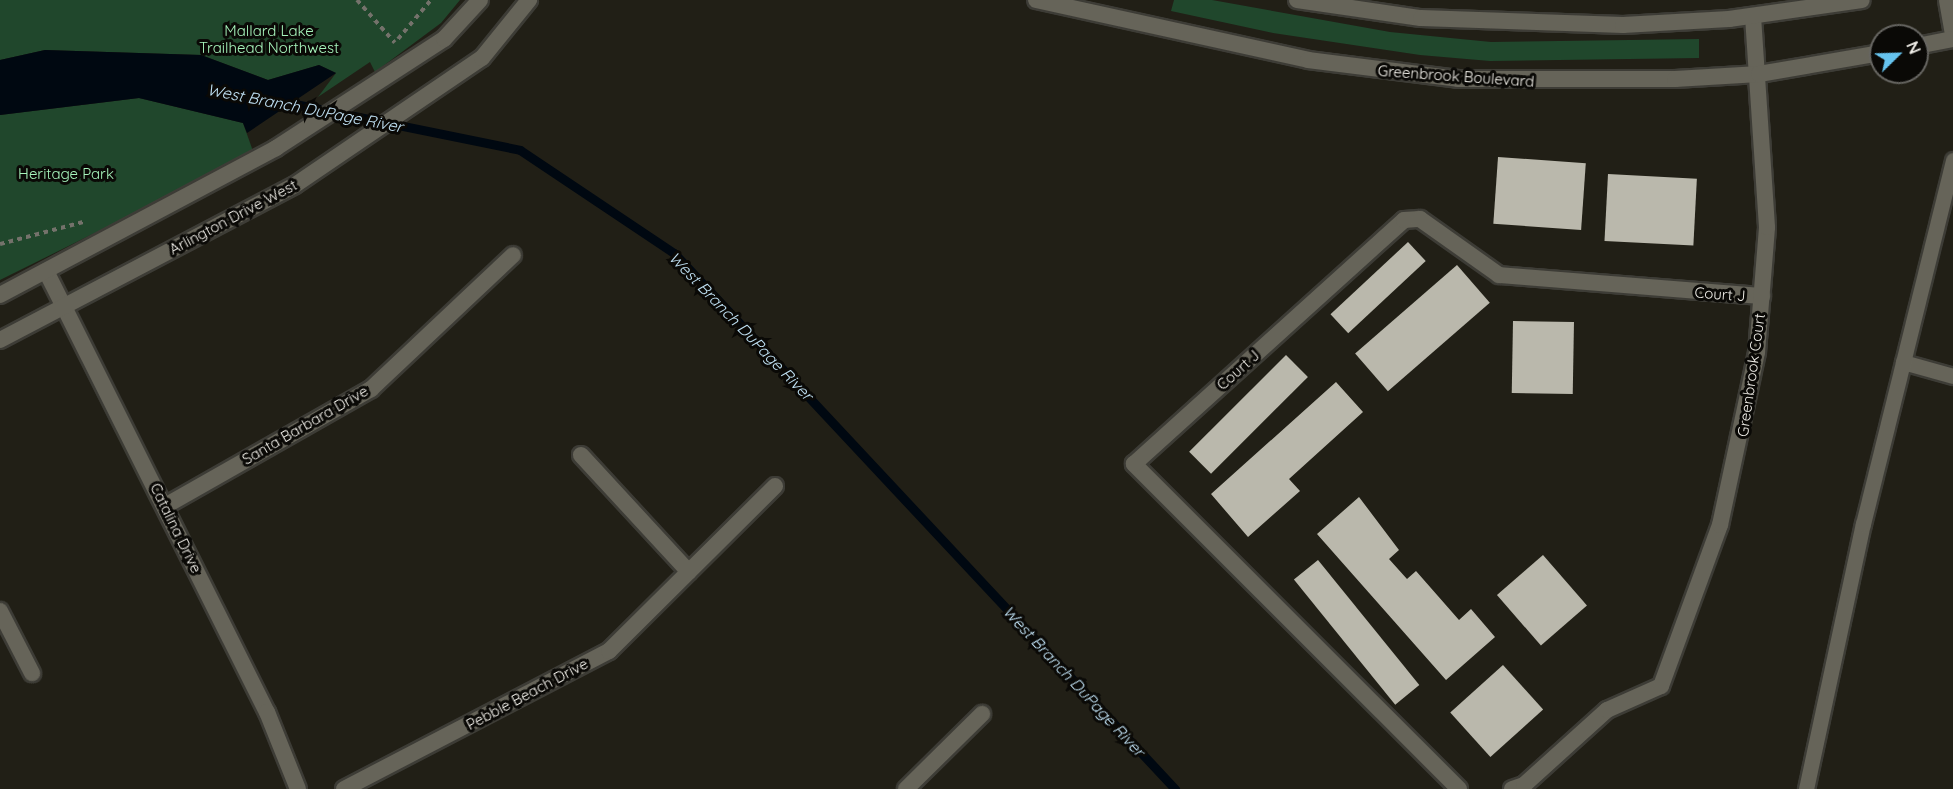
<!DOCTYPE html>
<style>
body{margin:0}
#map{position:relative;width:1953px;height:789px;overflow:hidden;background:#211f16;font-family:Quicksand,sans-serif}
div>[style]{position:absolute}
.green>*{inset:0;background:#20472c}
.water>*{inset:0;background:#000811}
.stream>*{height:9px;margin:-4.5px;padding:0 4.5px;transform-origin:4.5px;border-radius:4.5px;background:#000811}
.building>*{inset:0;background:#bab8ac;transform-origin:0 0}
.path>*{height:4px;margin-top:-2px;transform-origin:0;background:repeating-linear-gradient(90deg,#74726b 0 4.5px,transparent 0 9px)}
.roads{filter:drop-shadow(2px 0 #3d3c36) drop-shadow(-2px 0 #3d3c36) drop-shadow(0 2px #3d3c36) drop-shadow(0 -2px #3d3c36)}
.service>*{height:15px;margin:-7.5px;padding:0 7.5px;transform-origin:7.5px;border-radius:7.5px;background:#666459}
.minor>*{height:16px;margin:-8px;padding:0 8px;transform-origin:8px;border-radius:8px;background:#666459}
.secondary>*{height:16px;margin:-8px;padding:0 8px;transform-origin:8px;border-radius:8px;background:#666459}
span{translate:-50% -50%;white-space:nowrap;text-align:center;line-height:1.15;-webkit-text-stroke:6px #0a0906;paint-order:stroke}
.park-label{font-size:15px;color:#a7f5bc}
.street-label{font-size:15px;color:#f1efe9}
.water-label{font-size:16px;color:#c1e2f5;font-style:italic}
.north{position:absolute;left:1869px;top:24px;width:60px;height:60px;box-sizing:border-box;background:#0a0906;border:2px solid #666561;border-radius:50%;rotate:67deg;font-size:16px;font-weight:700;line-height:24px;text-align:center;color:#f1efe9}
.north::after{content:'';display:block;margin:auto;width:21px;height:27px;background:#66c4ef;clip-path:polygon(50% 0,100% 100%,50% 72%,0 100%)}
</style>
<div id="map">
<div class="green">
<i style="clip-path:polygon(0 0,460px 0,441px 23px,375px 72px,370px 62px,318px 97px,336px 73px,319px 65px,268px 80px,201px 55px,45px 50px,0 60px)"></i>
<i style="clip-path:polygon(1174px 0,1212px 0,1390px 32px,1491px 42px,1699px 39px,1699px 58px,1490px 61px,1420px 55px,1273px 33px,1171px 11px)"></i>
<i style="clip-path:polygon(139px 98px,243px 123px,254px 154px,0 280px,0 115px)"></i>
</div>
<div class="water">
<i style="clip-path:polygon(45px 50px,201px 55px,268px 80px,319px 65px,336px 73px,247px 133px,243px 123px,139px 98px,0 115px,0 60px)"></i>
</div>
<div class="stream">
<i style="left:280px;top:101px;width:245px;rotate:11.5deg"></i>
<i style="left:520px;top:150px;width:185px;rotate:33.8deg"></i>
<i style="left:674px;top:253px;width:734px;rotate:46.93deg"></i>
</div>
<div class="building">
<i style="left:1498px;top:157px;width:88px;height:67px;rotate:4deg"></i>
<i style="left:1608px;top:174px;width:89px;height:67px;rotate:3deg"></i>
<i style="left:1408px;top:242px;width:26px;height:106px;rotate:47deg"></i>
<i style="left:1457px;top:265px;width:50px;height:135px;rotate:49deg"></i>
<i style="left:1513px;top:321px;width:61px;height:72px;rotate:1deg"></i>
<i style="left:1286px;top:355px;width:31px;height:137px;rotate:45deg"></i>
<i style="clip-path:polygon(1336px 382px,1363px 412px,1289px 479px,1300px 491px,1248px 537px,1211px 494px)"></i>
<i style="clip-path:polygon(1359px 497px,1399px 550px,1389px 559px,1407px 579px,1416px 571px,1459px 620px,1471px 609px,1495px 637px,1446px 680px,1317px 534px)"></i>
<i style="left:1543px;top:555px;width:67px;height:61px;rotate:49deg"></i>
<i style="left:1318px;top:560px;width:161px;height:31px;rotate:51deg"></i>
<i style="left:1503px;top:665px;width:60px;height:71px;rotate:48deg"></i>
</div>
<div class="path">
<i style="left:357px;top:0;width:57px;rotate:48.5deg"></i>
<i style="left:398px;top:39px;width:51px;rotate:-49.8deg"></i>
<i style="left:0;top:244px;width:86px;rotate:-14.8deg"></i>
</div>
<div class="roads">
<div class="service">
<i style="left:1946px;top:0;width:39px;rotate:80deg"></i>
<i style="left:1903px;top:362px;width:52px;rotate:15.6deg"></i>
<i style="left:1806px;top:789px;width:271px;rotate:-77.9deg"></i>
<i style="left:1863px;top:524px;width:375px;rotate:-76.1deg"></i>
</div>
<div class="minor">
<i style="left:46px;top:271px;width:493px;rotate:63.4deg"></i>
<i style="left:267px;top:712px;width:83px;rotate:68.1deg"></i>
<i style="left:0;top:295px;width:313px;rotate:-28deg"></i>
<i style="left:276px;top:148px;width:200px;rotate:-33deg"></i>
<i style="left:444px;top:39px;width:53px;rotate:-47.3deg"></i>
<i style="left:0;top:340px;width:333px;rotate:-27.7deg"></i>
<i style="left:295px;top:185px;width:226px;rotate:-34.2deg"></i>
<i style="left:482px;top:58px;width:75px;rotate:-51deg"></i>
<i style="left:581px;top:455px;width:159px;rotate:47.3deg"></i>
<i style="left:165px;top:506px;width:237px;rotate:-29.6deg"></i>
<i style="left:371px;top:389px;width:195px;rotate:-43.3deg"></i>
<i style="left:0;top:611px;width:70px;rotate:62.7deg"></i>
<i style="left:344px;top:789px;width:299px;rotate:-27.5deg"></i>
<i style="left:609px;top:651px;width:234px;rotate:-44.8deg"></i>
<i style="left:906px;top:789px;width:107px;rotate:-44.6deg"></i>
<i style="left:1459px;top:789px;width:460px;rotate:-135deg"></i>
<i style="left:1134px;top:464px;width:364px;rotate:-42.1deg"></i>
<i style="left:1404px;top:220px;width:16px;rotate:-4deg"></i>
<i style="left:1420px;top:219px;width:97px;rotate:35.3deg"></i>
<i style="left:1499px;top:275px;width:264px;rotate:4.6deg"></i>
<i style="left:1512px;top:789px;width:13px;rotate:-18deg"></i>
<i style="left:1524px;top:785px;width:112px;rotate:-42.1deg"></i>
<i style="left:1607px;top:710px;width:59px;rotate:-24deg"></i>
<i style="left:1661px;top:686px;width:171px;rotate:-69.9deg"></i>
<i style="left:1720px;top:525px;width:177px;rotate:-77.9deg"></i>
<i style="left:1757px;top:352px;width:125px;rotate:-85.4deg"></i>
<i style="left:1767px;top:227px;width:211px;rotate:-93.8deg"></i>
</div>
<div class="secondary">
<i style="left:1036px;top:0;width:279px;rotate:12.4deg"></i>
<i style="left:1308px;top:60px;width:151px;rotate:7.2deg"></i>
<i style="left:1458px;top:79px;width:217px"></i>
<i style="left:1675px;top:79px;width:84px;rotate:-3.4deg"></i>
<i style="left:1759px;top:74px;width:124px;rotate:-9.8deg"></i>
<i style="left:1297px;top:0;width:125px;rotate:8.3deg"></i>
<i style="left:1421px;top:18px;width:202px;rotate:2deg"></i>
<i style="left:1623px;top:25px;width:106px;rotate:-3.2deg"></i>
<i style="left:1729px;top:19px;width:134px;rotate:-8.1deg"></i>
<i style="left:1917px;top:46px;width:37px;rotate:-11deg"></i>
</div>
</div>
<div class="park-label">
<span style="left:269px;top:39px">Mallard Lake<br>Trailhead Northwest</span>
<span style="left:66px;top:174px">Heritage Park</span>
</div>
<div class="street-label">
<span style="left:1456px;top:76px;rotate:4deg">Greenbrook Boulevard</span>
<span style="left:233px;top:217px;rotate:-28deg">Arlington Drive West</span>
<span style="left:1720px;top:294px;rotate:4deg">Court J</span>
<span style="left:1238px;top:370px;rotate:-42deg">Court J</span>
<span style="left:1751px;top:375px;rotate:-82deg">Greenbrook Court</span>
<span style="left:305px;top:425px;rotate:-30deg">Santa Barbara Drive</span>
<span style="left:176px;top:528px;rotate:64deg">Catalina Drive</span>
<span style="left:527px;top:694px;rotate:-28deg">Pebble Beach Drive</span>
</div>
<div class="water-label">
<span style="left:305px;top:108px;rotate:11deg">West Branch DuPage River</span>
<span style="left:741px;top:326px;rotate:46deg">West Branch DuPage River</span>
<span style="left:1074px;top:681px;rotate:47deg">West Branch DuPage River</span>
</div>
<div class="north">N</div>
</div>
